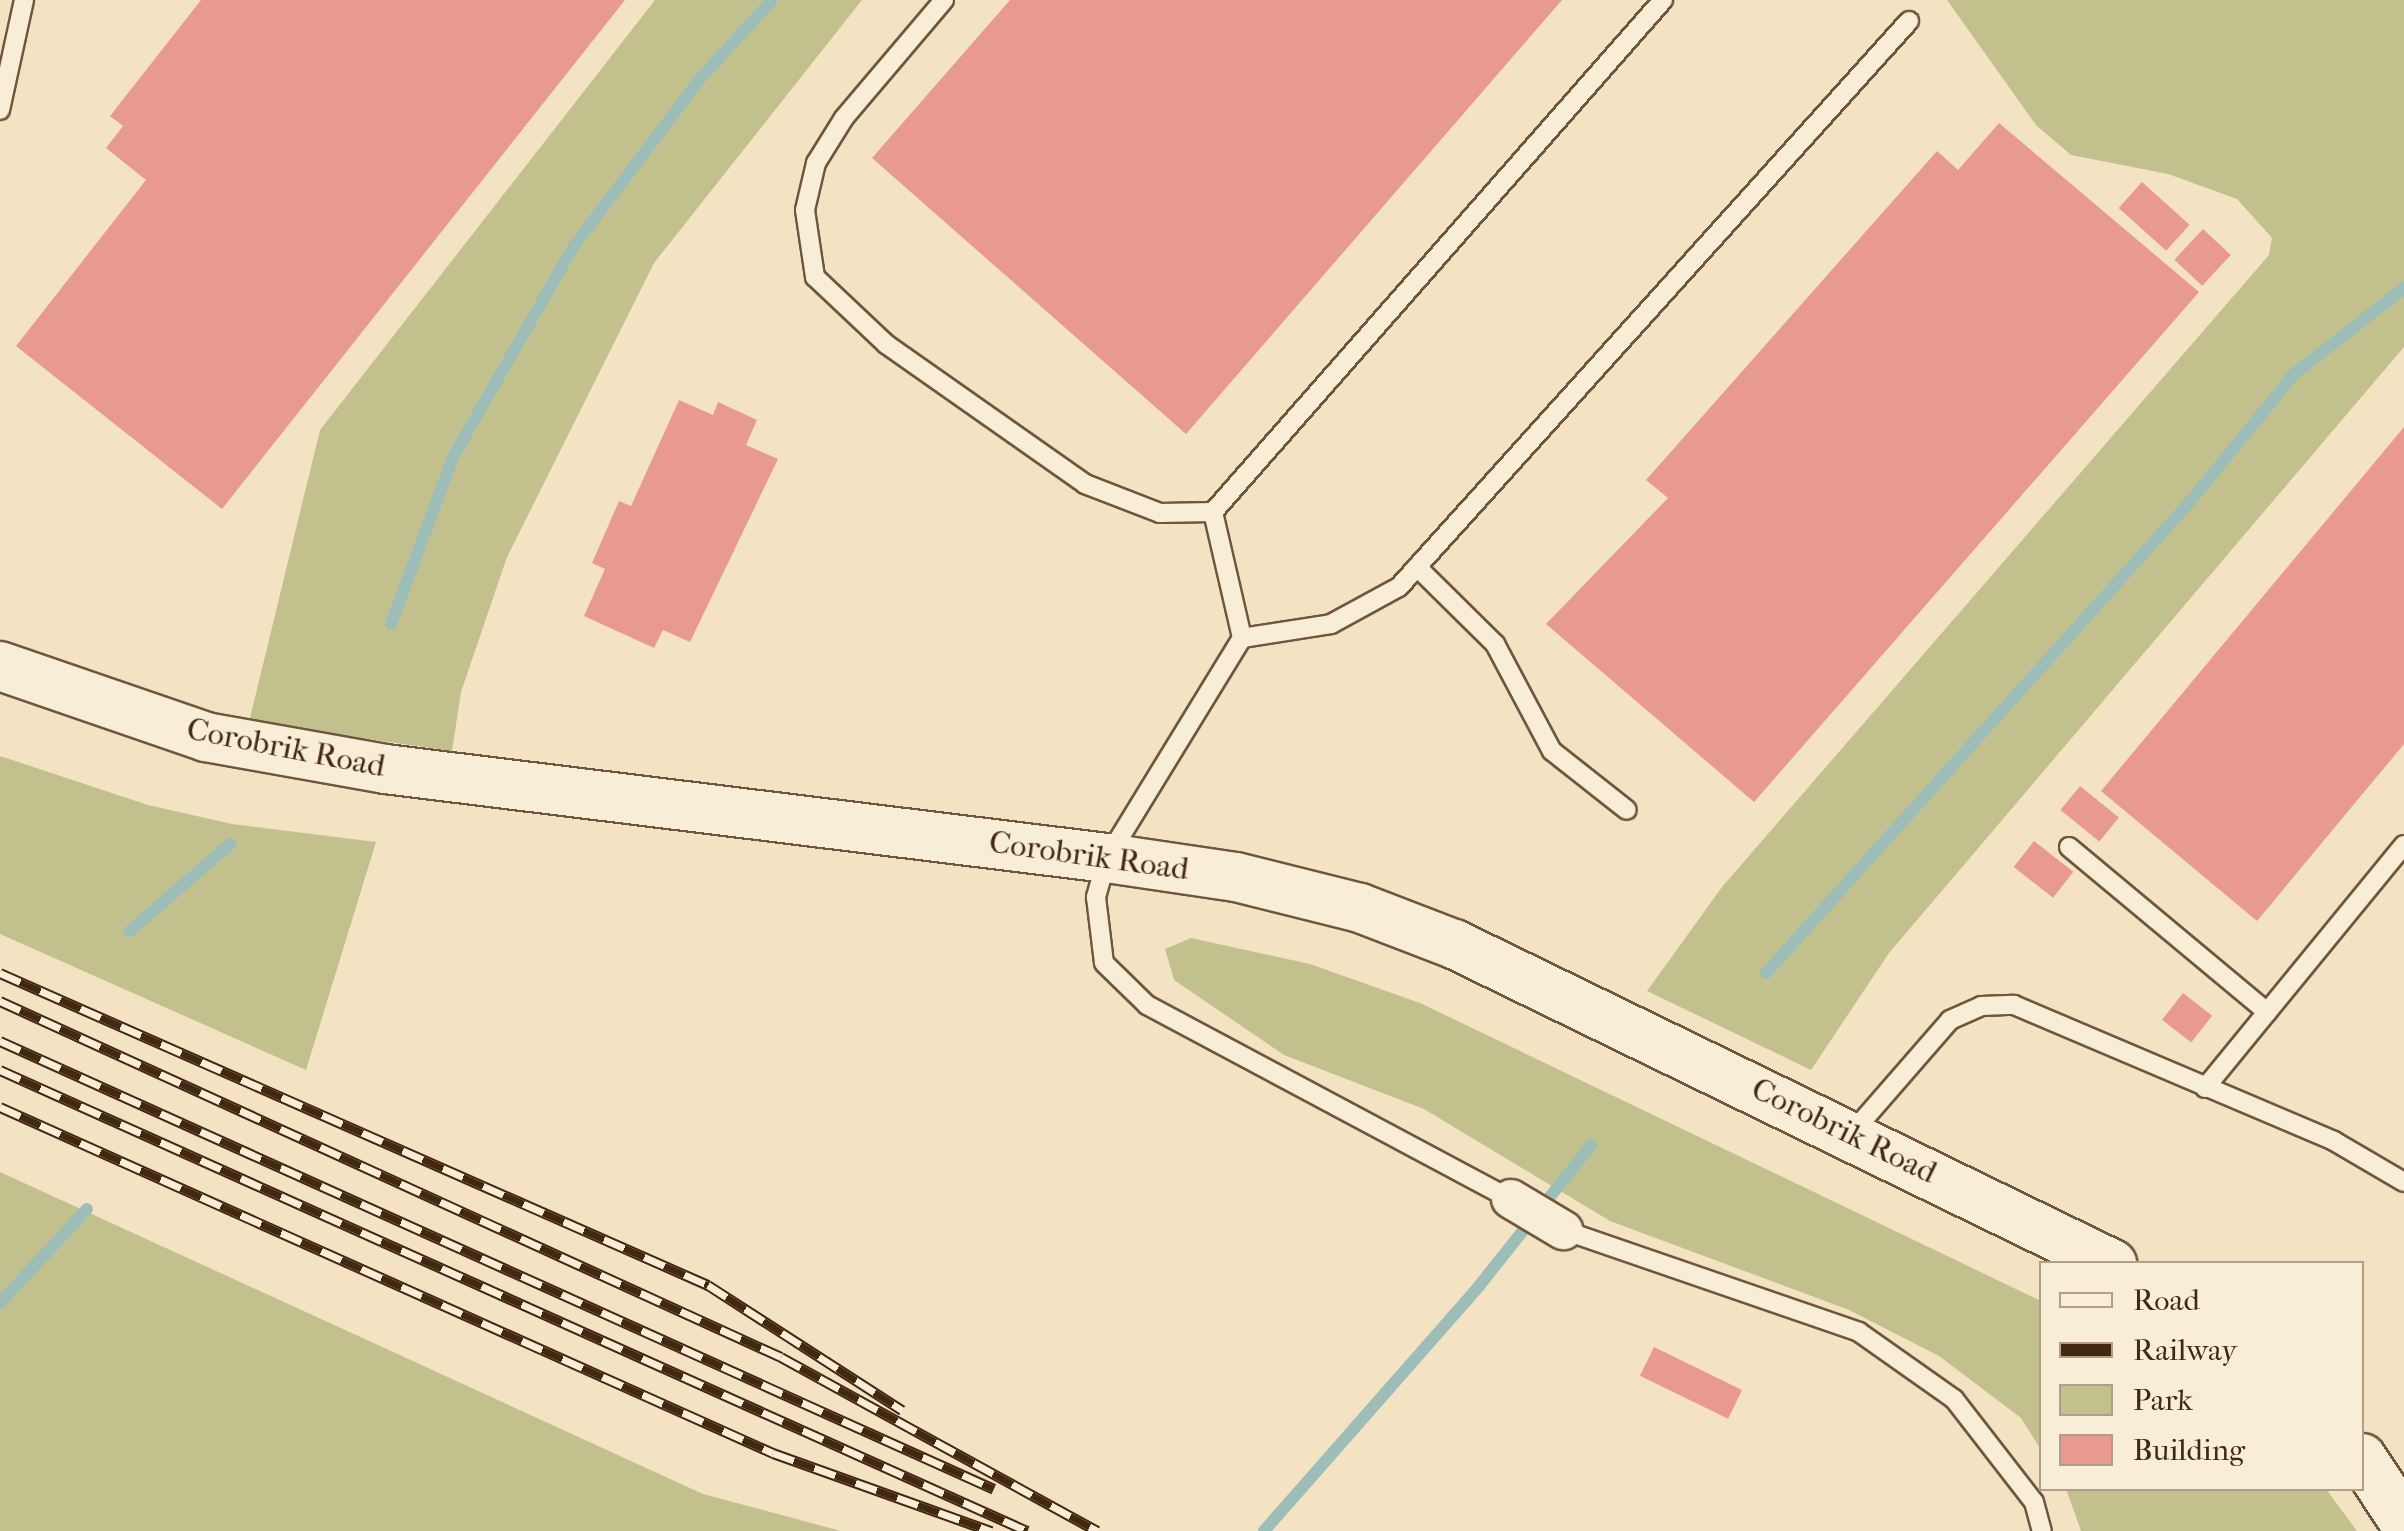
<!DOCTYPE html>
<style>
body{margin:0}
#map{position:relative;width:2404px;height:1531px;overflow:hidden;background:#f4e3c2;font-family:"IM FELL French Canon",serif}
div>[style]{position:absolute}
.green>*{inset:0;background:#c2c18e}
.stream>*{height:12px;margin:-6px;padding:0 6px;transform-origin:6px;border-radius:6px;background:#9dbdb9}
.building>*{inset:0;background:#e89a91;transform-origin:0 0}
.roads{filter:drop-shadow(2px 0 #6f563d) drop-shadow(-2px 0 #6f563d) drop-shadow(0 2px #6f563d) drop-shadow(0 -2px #6f563d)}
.service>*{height:18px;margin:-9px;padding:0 9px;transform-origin:9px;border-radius:9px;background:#f8edd7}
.minor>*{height:38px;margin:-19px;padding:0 19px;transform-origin:19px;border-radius:19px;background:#f8edd7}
.tertiary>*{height:48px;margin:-24px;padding:0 24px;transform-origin:24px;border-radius:24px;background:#f8edd7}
.rail>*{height:11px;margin-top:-5.5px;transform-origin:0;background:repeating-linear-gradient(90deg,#f8edd7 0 22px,#432711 0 44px);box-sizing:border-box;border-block:2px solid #432711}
span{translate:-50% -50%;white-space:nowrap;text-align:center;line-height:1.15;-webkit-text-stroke:9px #f8edd7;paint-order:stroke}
.street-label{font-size:32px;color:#432711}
.legend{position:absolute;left:2039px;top:1261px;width:325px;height:230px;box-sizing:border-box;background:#f8edd7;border:2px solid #b09e88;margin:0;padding:12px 18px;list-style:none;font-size:30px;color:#432711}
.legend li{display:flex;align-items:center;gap:20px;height:50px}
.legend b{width:50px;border:2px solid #b09e88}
</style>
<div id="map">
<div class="green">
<i style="clip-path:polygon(655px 0,862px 0,654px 263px,507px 557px,461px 692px,452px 751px,249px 722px,320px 430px)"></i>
<i style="clip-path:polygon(1947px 0,2404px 0,2404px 347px,1889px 953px,1811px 1070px,1647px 991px,1722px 887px,2269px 255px,2272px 238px,2237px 199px,2168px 174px,2071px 155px,2036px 125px)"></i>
<i style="clip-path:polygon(0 756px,148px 805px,232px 824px,376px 842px,306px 1070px,0 934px)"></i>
<i style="clip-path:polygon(1191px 938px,1310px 964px,1420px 1003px,2041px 1301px,2041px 1450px,2021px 1418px,1939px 1356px,1849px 1310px,1610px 1221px,1424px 1109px,1284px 1055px,1174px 980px,1165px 949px)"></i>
<i style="clip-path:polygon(0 1172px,703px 1494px,841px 1531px,0 1531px)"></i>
<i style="clip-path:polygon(2066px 1489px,2326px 1489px,2357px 1531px,2081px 1531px)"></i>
</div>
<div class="stream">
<i style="left:391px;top:624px;width:178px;rotate:-69.6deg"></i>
<i style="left:453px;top:457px;width:243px;rotate:-60.2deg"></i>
<i style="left:574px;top:246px;width:208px;rotate:-53deg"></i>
<i style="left:699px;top:80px;width:108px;rotate:-47.6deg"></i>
<i style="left:130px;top:931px;width:133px;rotate:-41deg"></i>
<i style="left:1766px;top:973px;width:631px;rotate:-48.02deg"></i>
<i style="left:2188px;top:504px;width:168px;rotate:-50.8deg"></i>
<i style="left:2294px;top:374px;width:140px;rotate:-38deg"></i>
<i style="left:0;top:1303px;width:128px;rotate:-47.2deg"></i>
<i style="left:1264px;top:1531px;width:326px;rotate:-48.7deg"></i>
<i style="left:1479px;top:1286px;width:180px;rotate:-51.5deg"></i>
</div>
<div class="building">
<i style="clip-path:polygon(201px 0,625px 0,222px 509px,16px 346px,146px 180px,106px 148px,123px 126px,110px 116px)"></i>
<i style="clip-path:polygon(1010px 0,1562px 0,1186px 434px,872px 158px)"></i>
<i style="clip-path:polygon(1999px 123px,2199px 292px,1754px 802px,1546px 624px,1668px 498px,1646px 480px,1937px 151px,1958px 170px)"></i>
<i style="left:2142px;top:182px;width:64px;height:35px;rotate:42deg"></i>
<i style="left:2203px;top:229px;width:38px;height:42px;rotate:43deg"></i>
<i style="clip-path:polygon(679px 400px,713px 415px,718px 402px,757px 420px,746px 445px,778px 459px,690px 642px,663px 630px,654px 648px,584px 616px,605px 569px,592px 563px,619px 501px,631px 506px)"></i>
<i style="clip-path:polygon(2404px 427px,2404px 744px,2257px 921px,2101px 791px)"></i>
<i style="left:2080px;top:786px;width:50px;height:31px;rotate:39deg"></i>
<i style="left:2034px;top:841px;width:50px;height:33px;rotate:38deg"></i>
<i style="left:2183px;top:993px;width:37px;height:34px;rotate:38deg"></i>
<i style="left:1654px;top:1347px;width:98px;height:32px;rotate:26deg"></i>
</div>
<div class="roads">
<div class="service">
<i style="left:944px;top:0;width:155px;rotate:130.3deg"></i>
<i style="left:844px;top:118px;width:53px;rotate:121.9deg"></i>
<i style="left:816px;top:163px;width:48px;rotate:103.2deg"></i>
<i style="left:805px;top:210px;width:68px;rotate:81.5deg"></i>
<i style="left:815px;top:277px;width:98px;rotate:43.3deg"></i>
<i style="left:886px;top:344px;width:243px;rotate:35.1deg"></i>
<i style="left:1085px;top:484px;width:80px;rotate:21.1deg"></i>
<i style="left:1160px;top:513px;width:53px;rotate:-1.1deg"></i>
<i style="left:1213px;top:512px;width:682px;rotate:-48.69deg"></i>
<i style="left:0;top:110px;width:113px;rotate:-77.7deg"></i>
<i style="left:1213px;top:512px;width:129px;rotate:77deg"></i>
<i style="left:1242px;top:638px;width:258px;rotate:121.5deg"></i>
<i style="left:1107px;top:858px;width:41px;rotate:105.8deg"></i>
<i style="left:1096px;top:897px;width:66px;rotate:83.1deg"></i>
<i style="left:1104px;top:963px;width:60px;rotate:44.3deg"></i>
<i style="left:1147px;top:1005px;width:412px;rotate:28.1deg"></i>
<i style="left:1417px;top:567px;width:110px;rotate:44.6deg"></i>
<i style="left:1495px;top:644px;width:121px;rotate:62deg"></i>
<i style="left:1552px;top:751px;width:95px;rotate:38.2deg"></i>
<i style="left:1242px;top:638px;width:90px;rotate:-8.9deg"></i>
<i style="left:1331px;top:624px;width:77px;rotate:-28.6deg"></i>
<i style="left:1399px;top:587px;width:762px;rotate:-47.98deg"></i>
<i style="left:2069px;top:847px;width:258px;rotate:39.8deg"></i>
<i style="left:2205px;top:1088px;width:314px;rotate:-50.7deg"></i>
<i style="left:1851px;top:1134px;width:151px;rotate:-49deg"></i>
<i style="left:1950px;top:1020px;width:34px;rotate:-24deg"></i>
<i style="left:1981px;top:1006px;width:33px;rotate:-2deg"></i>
<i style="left:2014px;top:1005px;width:348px;rotate:23deg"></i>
<i style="left:2334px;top:1141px;width:81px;rotate:30.4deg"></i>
<i style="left:1563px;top:1230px;width:313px;rotate:19deg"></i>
<i style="left:1859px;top:1332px;width:116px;rotate:35.2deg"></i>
<i style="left:1954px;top:1399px;width:130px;rotate:52.2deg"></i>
<i style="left:2034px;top:1502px;width:30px;rotate:75deg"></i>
</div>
<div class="minor">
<i style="left:1511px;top:1199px;width:61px;rotate:30.8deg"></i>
</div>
<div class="tertiary">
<i style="left:0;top:666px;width:218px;rotate:19deg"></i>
<i style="left:206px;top:737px;width:182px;rotate:10.1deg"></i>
<i style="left:385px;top:769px;width:727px;rotate:7.03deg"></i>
<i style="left:1107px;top:858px;width:130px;rotate:8.4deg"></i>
<i style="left:1236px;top:877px;width:128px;rotate:14deg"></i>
<i style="left:1360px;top:908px;width:101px;rotate:21deg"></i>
<i style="left:1454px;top:944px;width:732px;rotate:25.93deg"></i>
<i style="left:2362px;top:1458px;width:77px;rotate:56.7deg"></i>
</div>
</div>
<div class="rail">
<i style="left:0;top:973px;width:774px;rotate:23.78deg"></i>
<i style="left:708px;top:1285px;width:231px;rotate:32.8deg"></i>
<i style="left:0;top:1001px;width:858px;rotate:24.5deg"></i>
<i style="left:781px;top:1357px;width:361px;rotate:28.8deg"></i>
<i style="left:0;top:1041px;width:1090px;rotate:24.26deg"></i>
<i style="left:0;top:1070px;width:1126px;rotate:24.17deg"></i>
<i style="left:0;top:1107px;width:847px;rotate:24.11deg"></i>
<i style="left:773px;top:1453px;width:232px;rotate:19.7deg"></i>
</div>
<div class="street-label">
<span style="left:286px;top:748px;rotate:11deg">Corobrik Road</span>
<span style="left:1089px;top:856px;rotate:8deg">Corobrik Road</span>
<span style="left:1844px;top:1131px;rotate:26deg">Corobrik Road</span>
</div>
<ul class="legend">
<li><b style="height:12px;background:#f8edd7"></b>Road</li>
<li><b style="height:12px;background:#432711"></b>Railway</li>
<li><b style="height:28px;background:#c2c18e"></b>Park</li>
<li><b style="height:28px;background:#e89a91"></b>Building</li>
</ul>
</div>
